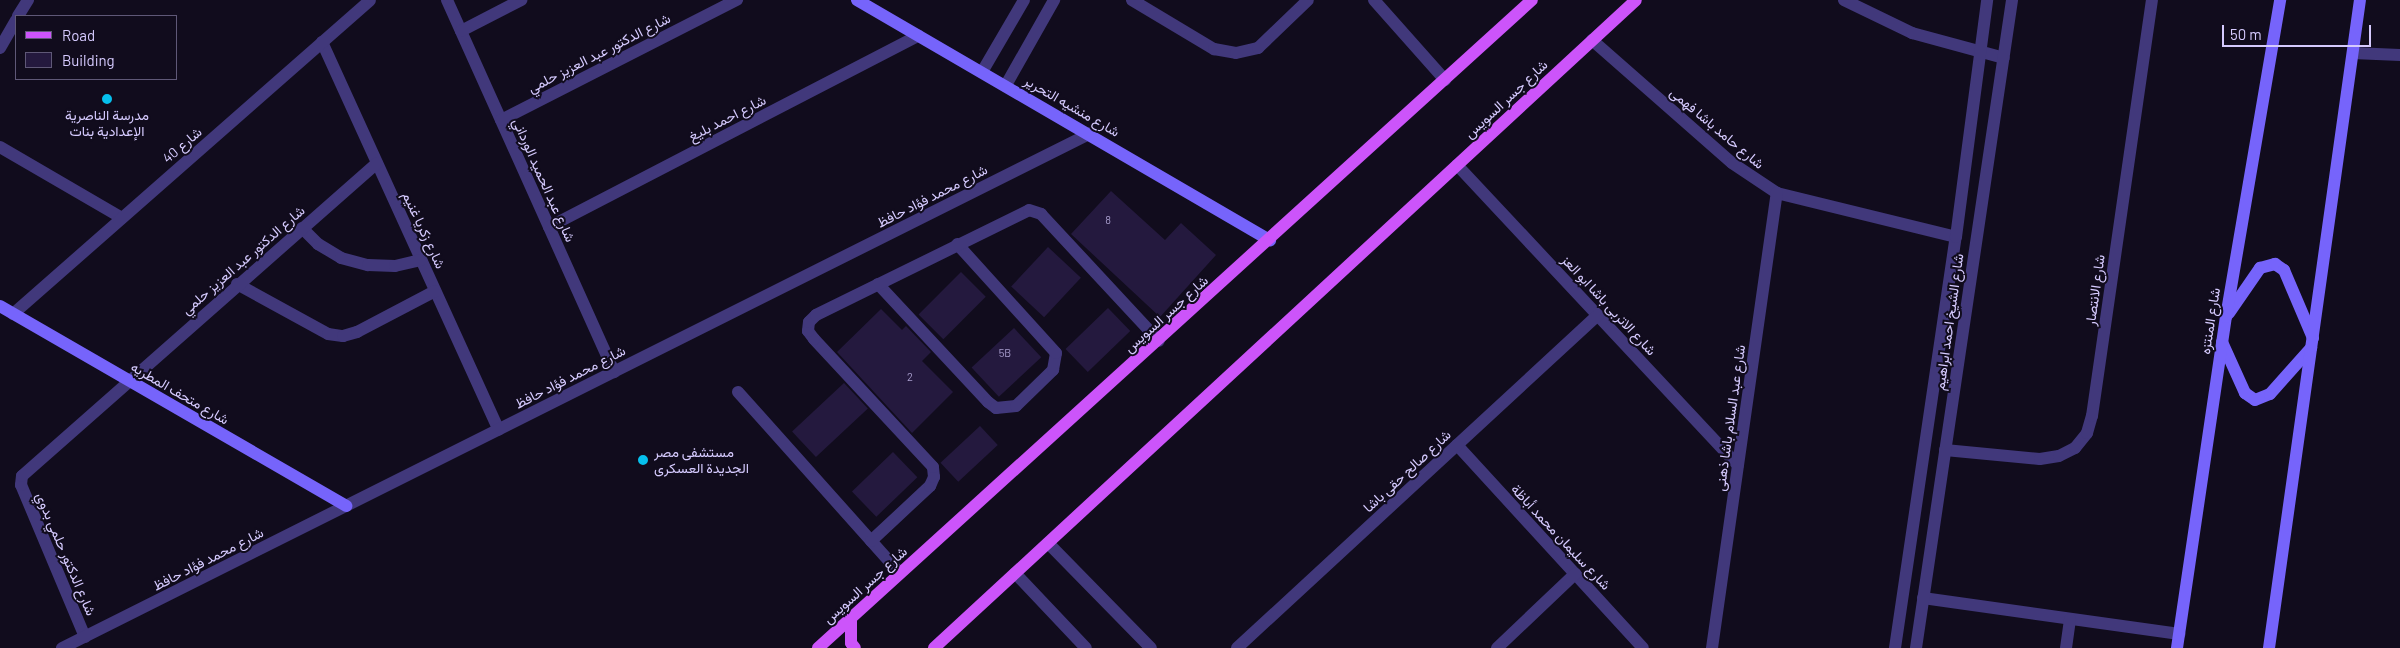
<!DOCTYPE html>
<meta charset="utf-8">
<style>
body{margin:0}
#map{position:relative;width:2400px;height:648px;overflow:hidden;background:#110c1d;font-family:Barlow,Vazirmatn,sans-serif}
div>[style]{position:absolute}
.building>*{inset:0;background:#24193e;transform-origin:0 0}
.street>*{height:12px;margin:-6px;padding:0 6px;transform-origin:6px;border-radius:6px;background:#41387b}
.secondary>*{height:12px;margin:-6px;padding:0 6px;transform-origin:6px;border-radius:6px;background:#7664fb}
.primary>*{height:12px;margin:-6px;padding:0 6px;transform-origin:6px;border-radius:6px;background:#cc54fa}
.dots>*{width:14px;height:14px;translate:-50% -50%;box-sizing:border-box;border:2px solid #110c1d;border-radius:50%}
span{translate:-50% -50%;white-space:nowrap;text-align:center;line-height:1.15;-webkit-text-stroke:4px #110c1d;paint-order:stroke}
.number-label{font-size:11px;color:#a99ece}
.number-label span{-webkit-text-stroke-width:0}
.street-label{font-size:14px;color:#d5cafe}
.poi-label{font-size:14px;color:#d5cafe}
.left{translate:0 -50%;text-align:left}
.legend{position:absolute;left:15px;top:15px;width:162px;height:65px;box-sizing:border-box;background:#110c1d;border:1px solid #5f5877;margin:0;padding:6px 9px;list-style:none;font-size:15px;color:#d5cafe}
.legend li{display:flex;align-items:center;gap:10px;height:25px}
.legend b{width:25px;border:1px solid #5f5877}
.scale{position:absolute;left:2222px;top:25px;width:149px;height:22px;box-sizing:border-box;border:2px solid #d5cafe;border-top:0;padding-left:6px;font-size:15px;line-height:18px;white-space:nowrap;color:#d5cafe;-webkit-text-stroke:4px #110c1d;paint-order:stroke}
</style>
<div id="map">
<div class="building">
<i style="clip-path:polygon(1111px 191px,1165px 240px,1181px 223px,1216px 255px,1160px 317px,1071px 234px)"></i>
<i style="left:1048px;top:247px;width:45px;height:54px;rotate:43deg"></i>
<i style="left:961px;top:272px;width:35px;height:60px;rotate:45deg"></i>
<i style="left:1108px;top:308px;width:32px;height:59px;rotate:46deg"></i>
<i style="clip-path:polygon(881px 309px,902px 330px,906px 326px,931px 352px,922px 361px,953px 392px,912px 433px,837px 352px)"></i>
<i style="left:1014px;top:328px;width:40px;height:58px;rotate:47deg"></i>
<i style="left:844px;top:383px;width:35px;height:71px;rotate:47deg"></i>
<i style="left:980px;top:426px;width:26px;height:54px;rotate:47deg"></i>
<i style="left:893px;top:452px;width:35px;height:57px;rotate:46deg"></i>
</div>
<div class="street">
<i style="left:447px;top:0;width:408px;rotate:65.8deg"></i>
<i style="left:1132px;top:0;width:96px;rotate:30.9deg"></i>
<i style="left:1214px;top:49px;width:22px;rotate:10deg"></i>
<i style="left:1236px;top:53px;width:23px;rotate:-13deg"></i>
<i style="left:1258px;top:48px;width:69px;rotate:-43.8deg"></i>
<i style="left:1374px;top:0;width:107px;rotate:48.4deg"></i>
<i style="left:1844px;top:0;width:76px;rotate:25.9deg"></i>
<i style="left:1912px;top:33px;width:95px;rotate:15.2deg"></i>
<i style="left:18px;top:16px;width:19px;rotate:-58deg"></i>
<i style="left:461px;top:31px;width:68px;rotate:-27.3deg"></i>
<i style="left:1592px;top:40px;width:186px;rotate:41.3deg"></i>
<i style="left:1732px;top:163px;width:54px;rotate:33.7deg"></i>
<i style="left:1777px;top:193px;width:184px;rotate:13.8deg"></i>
<i style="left:322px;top:42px;width:426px;rotate:65.5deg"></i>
<i style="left:0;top:48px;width:32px;rotate:-60deg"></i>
<i style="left:2353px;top:53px;width:47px;rotate:2.4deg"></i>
<i style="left:982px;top:72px;width:83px;rotate:-59.7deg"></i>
<i style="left:1006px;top:85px;width:98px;rotate:-60.5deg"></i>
<i style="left:501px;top:120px;width:265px;rotate:-27deg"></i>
<i style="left:0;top:147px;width:141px;rotate:30.2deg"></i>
<i style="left:1457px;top:165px;width:411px;rotate:46.9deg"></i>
<i style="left:549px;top:227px;width:416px;rotate:-27.4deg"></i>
<i style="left:302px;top:228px;width:23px;rotate:45deg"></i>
<i style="left:318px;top:244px;width:27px;rotate:31deg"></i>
<i style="left:341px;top:258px;width:28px;rotate:15deg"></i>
<i style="left:368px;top:265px;width:27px;rotate:2deg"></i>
<i style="left:395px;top:266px;width:27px;rotate:-13deg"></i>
<i style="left:237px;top:284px;width:104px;rotate:28.8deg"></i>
<i style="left:328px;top:334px;width:15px;rotate:8deg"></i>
<i style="left:343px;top:336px;width:15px;rotate:-16deg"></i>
<i style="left:357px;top:332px;width:88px;rotate:-27.7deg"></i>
<i style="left:878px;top:284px;width:161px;rotate:47deg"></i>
<i style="left:988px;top:402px;width:10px;rotate:37deg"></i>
<i style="left:996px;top:408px;width:20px;rotate:-6deg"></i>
<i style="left:1016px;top:406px;width:52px;rotate:-44.2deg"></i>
<i style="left:1053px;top:370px;width:17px;rotate:-80deg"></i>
<i style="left:1056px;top:353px;width:147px;rotate:-132.2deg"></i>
<i style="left:13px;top:314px;width:475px;rotate:-41.3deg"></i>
<i style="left:738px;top:392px;width:243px;rotate:48.2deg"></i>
<i style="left:1457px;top:445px;width:275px;rotate:47.5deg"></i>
<i style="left:1945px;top:450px;width:95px;rotate:5.4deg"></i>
<i style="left:2040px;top:459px;width:19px;rotate:-9deg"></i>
<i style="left:2059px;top:456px;width:18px;rotate:-27deg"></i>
<i style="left:2075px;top:448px;width:19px;rotate:-51deg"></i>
<i style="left:2087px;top:433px;width:18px;rotate:-74deg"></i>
<i style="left:2092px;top:416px;width:420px;rotate:-81.8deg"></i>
<i style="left:871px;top:541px;width:81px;rotate:-43deg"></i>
<i style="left:930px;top:486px;width:10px;rotate:-66deg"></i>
<i style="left:934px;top:477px;width:10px;rotate:-96deg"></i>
<i style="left:933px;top:467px;width:175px;rotate:-132.9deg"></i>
<i style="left:814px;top:339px;width:10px;rotate:-127deg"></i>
<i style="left:808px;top:331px;width:9px;rotate:-84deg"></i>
<i style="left:809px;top:322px;width:10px;rotate:-45deg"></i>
<i style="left:816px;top:315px;width:237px;rotate:-26.2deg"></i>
<i style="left:1029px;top:210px;width:13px;rotate:18deg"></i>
<i style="left:1041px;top:214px;width:173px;rotate:47.1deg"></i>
<i style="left:1048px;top:543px;width:147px;rotate:45.6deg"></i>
<i style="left:1015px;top:573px;width:103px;rotate:46.6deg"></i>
<i style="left:1923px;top:598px;width:259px;rotate:8deg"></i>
<i style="left:85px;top:637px;width:165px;rotate:-112.8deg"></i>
<i style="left:21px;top:485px;width:9px;rotate:-84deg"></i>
<i style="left:22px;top:476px;width:473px;rotate:-41.4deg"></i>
<i style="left:62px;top:648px;width:1151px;rotate:-26.59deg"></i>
<i style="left:1237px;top:648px;width:491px;rotate:-42.7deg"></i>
<i style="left:1497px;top:648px;width:108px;rotate:-43.5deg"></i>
<i style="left:1712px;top:648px;width:460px;rotate:-81.9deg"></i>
<i style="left:1895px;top:648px;width:416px;rotate:-81.6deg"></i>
<i style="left:1956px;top:237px;width:239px;rotate:-82.5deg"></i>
<i style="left:1916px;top:648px;width:655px;rotate:-81.57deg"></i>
<i style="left:2066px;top:648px;width:29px;rotate:-82deg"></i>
</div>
<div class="secondary">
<i style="left:857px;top:0;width:478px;rotate:30.2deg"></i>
<i style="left:0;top:306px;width:400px;rotate:30deg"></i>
<i style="left:2229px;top:313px;width:55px;rotate:-55.4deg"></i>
<i style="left:2260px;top:268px;width:16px;rotate:-15deg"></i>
<i style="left:2275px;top:264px;width:11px;rotate:34deg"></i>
<i style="left:2284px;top:270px;width:74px;rotate:66.9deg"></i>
<i style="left:2222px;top:342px;width:56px;rotate:65.7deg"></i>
<i style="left:2245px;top:393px;width:12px;rotate:35deg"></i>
<i style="left:2255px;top:400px;width:16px;rotate:-22deg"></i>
<i style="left:2270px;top:394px;width:62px;rotate:-48.3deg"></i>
<i style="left:2177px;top:648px;width:335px;rotate:-81.6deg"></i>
<i style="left:2226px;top:317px;width:322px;rotate:-80.3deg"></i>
<i style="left:2269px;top:648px;width:654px;rotate:-82.01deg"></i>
</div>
<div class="primary">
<i style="left:851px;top:617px;width:26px;rotate:90deg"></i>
<i style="left:851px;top:643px;width:6px;rotate:51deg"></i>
<i style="left:818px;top:648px;width:964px;rotate:-42.23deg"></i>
<i style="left:934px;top:648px;width:955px;rotate:-42.71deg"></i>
</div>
<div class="dots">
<i style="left:107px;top:99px;background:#06c0ed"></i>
<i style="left:643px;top:460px;background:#06c0ed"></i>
</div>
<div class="number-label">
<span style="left:1108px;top:220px">8</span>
<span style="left:1005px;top:353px">5B</span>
<span style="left:910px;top:377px">2</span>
</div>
<div class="street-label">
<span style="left:599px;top:53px;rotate:-27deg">شارع الدكتور عبد العزيز حلمي</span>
<span style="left:1506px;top:99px;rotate:-43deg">شارع جسر السويس</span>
<span style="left:1072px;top:106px;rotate:30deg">شارع منشيه التحرير</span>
<span style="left:727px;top:118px;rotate:-27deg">شارع احمد بليغ</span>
<span style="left:1717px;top:128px;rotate:40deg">شارع حامد باشا فهمى</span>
<span style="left:182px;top:145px;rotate:-41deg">شارع 40</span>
<span style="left:544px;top:180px;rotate:66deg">شارع عبد الحميد الورداني</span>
<span style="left:932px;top:196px;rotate:-27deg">شارع محمد فؤاد حافظ</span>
<span style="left:424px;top:230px;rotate:65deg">شارع زكريا غنيم</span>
<span style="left:243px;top:260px;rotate:-41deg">شارع الدكتور عبد العزيز حلمي</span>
<span style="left:2095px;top:290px;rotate:-82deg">شارع الانتصار</span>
<span style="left:1609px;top:305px;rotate:47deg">شارع الاتربى باشا ابو العز</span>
<span style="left:1166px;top:314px;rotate:-42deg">شارع جسر السويس</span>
<span style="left:2210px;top:321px;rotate:-81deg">شارع المنتزه</span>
<span style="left:1949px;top:322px;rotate:-82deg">شارع الشيخ احمد ابراهيم</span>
<span style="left:570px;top:377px;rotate:-27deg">شارع محمد فؤاد حافظ</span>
<span style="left:180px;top:393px;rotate:30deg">شارع متحف المطريه</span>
<span style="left:1730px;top:418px;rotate:-82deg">شارع عبد السلام باشا ذهنى</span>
<span style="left:1407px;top:471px;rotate:-43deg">شارع صالح حقى باشا</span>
<span style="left:1561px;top:537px;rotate:47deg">شارع سليمان محمد أباظة</span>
<span style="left:66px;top:554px;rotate:67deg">شارع الدكتور حلمي بدوي</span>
<span style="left:208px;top:559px;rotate:-27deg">شارع محمد فؤاد حافظ</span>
<span style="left:865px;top:585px;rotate:-42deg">شارع جسر السويس</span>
</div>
<div class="poi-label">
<span style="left:107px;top:123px">مدرسة الناصرية<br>الإعدادية بنات</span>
<span class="left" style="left:654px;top:460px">مستشفى مصر<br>الجديدة العسكرى</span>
</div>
<ul class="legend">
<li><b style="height:6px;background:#cc54fa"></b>Road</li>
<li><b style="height:14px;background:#24193e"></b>Building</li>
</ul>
<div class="scale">50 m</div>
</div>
